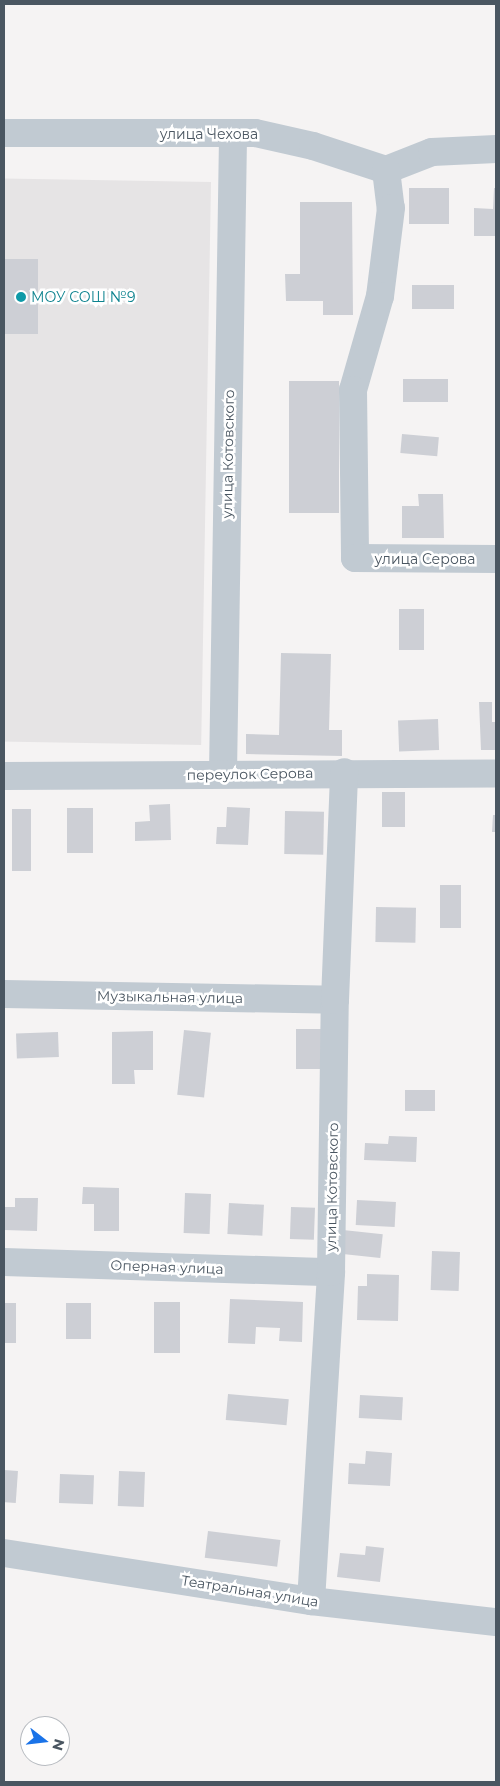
<!DOCTYPE html>
<meta charset="utf-8">
<style>
body{margin:0}
#map{position:relative;width:500px;height:1786px;overflow:hidden;background:#f5f3f3;font-family:Montserrat,sans-serif}
div>[style]{position:absolute}
.education>*{inset:0;background:#e6e4e5;transform-origin:0 0}
.building>*{inset:0;background:#cdcfd5;transform-origin:0 0}
.minor>*{height:28px;margin:-14px;padding:0 14px;transform-origin:14px;border-radius:14px;background:#c1cad2}
.dots>*{width:14px;height:14px;translate:-50% -50%;box-sizing:border-box;border:2px solid #fff;border-radius:50%}
span{translate:-50% -50%;white-space:nowrap;text-align:center;line-height:1.15;-webkit-text-stroke:5px #fff;paint-order:stroke}
.street-label{font-size:14px;color:#4a5661}
.culture-label{font-size:14px;color:#0d838f}
.left{translate:0 -50%;text-align:left}
.frame{position:absolute;inset:0;border:5px solid #4a5661;pointer-events:none}
.north{position:absolute;left:20px;top:1716px;width:50px;height:50px;box-sizing:border-box;background:#fff;border:1px solid #b7bbc0;border-radius:50%;rotate:106deg;font-size:14px;font-weight:700;line-height:20px;text-align:center;color:#4a5661}
.north::after{content:'';display:block;margin:auto;width:18px;height:22px;background:#1a73e8;clip-path:polygon(50% 0,100% 100%,50% 72%,0 100%)}
</style>
<div id="map">
<div class="education">
<i style="left:211px;top:182px;width:563px;height:207px;rotate:91deg"></i>
</div>
<div class="building">
<i style="left:409px;top:188px;width:40px;height:36px"></i>
<i style="clip-path:polygon(494px 188px,496px 188px,496px 236px,474px 236px,474px 208px,493px 209px)"></i>
<i style="clip-path:polygon(300px 202px,352px 202px,353px 315px,323px 315px,323px 301px,286px 301px,285px 274px,300px 274px)"></i>
<i style="left:4px;top:259px;width:34px;height:75px"></i>
<i style="left:412px;top:285px;width:42px;height:24px"></i>
<i style="left:448px;top:379px;width:23px;height:45px;rotate:90deg"></i>
<i style="left:289px;top:381px;width:50px;height:132px"></i>
<i style="left:402px;top:434px;width:37px;height:19px;rotate:5deg"></i>
<i style="clip-path:polygon(418px 494px,443px 494px,444px 538px,402px 538px,402px 506px,419px 506px)"></i>
<i style="left:399px;top:609px;width:25px;height:41px"></i>
<i style="clip-path:polygon(281px 653px,331px 654px,329px 730px,342px 730px,342px 756px,246px 754px,246px 734px,279px 735px)"></i>
<i style="clip-path:polygon(479px 702px,492px 702px,492px 722px,496px 722px,496px 750px,481px 750px)"></i>
<i style="left:438px;top:719px;width:31px;height:40px;rotate:88deg"></i>
<i style="left:382px;top:792px;width:23px;height:35px"></i>
<i style="clip-path:polygon(170px 804px,171px 840px,135px 841px,135px 822px,150px 821px,149px 805px)"></i>
<i style="clip-path:polygon(227px 807px,250px 808px,248px 845px,216px 844px,217px 827px,226px 827px)"></i>
<i style="left:67px;top:808px;width:26px;height:45px"></i>
<i style="left:12px;top:809px;width:19px;height:62px"></i>
<i style="left:285px;top:811px;width:39px;height:43px;rotate:1deg"></i>
<i style="clip-path:polygon(493px 815px,496px 815px,496px 832px,492px 832px)"></i>
<i style="left:440px;top:885px;width:21px;height:43px"></i>
<i style="left:376px;top:907px;width:40px;height:35px;rotate:1deg"></i>
<i style="left:296px;top:1029px;width:26px;height:40px"></i>
<i style="left:184px;top:1030px;width:27px;height:65px;rotate:6deg"></i>
<i style="clip-path:polygon(153px 1031px,153px 1070px,134px 1070px,135px 1084px,112px 1084px,112px 1032px)"></i>
<i style="left:58px;top:1032px;width:25px;height:42px;rotate:88deg"></i>
<i style="left:405px;top:1090px;width:30px;height:21px"></i>
<i style="clip-path:polygon(389px 1136px,417px 1137px,416px 1162px,364px 1160px,365px 1143px,388px 1144px)"></i>
<i style="clip-path:polygon(83px 1187px,119px 1188px,119px 1231px,94px 1231px,94px 1204px,82px 1204px)"></i>
<i style="left:185px;top:1193px;width:26px;height:40px;rotate:2deg"></i>
<i style="clip-path:polygon(15px 1198px,38px 1198px,37px 1231px,4px 1230px,4px 1207px,15px 1207px)"></i>
<i style="left:357px;top:1200px;width:39px;height:25px;rotate:3deg"></i>
<i style="left:229px;top:1203px;width:35px;height:31px;rotate:3deg"></i>
<i style="left:291px;top:1207px;width:24px;height:32px;rotate:2deg"></i>
<i style="left:343px;top:1230px;width:40px;height:24px;rotate:6deg"></i>
<i style="left:432px;top:1251px;width:28px;height:39px;rotate:2deg"></i>
<i style="clip-path:polygon(367px 1274px,399px 1275px,398px 1321px,357px 1320px,358px 1286px,367px 1286px)"></i>
<i style="clip-path:polygon(230px 1299px,303px 1302px,302px 1342px,279px 1341px,280px 1328px,256px 1327px,255px 1344px,228px 1343px)"></i>
<i style="left:154px;top:1302px;width:26px;height:51px"></i>
<i style="left:4px;top:1303px;width:12px;height:40px"></i>
<i style="left:66px;top:1303px;width:25px;height:36px"></i>
<i style="left:228px;top:1394px;width:61px;height:26px;rotate:5deg"></i>
<i style="left:360px;top:1395px;width:43px;height:23px;rotate:3deg"></i>
<i style="clip-path:polygon(366px 1451px,392px 1453px,390px 1486px,348px 1484px,349px 1463px,365px 1464px)"></i>
<i style="left:4px;top:1470px;width:14px;height:32px;rotate:4deg"></i>
<i style="left:119px;top:1471px;width:26px;height:35px;rotate:2deg"></i>
<i style="left:60px;top:1474px;width:34px;height:29px;rotate:2deg"></i>
<i style="left:208px;top:1531px;width:73px;height:27px;rotate:7deg"></i>
<i style="clip-path:polygon(366px 1546px,384px 1548px,380px 1582px,337px 1577px,340px 1553px,365px 1555px)"></i>
</div>
<div class="minor">
<i style="left:4px;top:133px;width:251px"></i>
<i style="left:255px;top:133px;width:59px;rotate:12.6deg"></i>
<i style="left:313px;top:146px;width:77px;rotate:18.2deg"></i>
<i style="left:386px;top:170px;width:49px;rotate:-21.4deg"></i>
<i style="left:432px;top:152px;width:64px;rotate:-2.7deg"></i>
<i style="left:386px;top:170px;width:38px;rotate:83deg"></i>
<i style="left:391px;top:208px;width:89px;rotate:97.1deg"></i>
<i style="left:380px;top:296px;width:98px;rotate:106deg"></i>
<i style="left:353px;top:390px;width:168px;rotate:89.3deg"></i>
<i style="left:355px;top:558px;width:141px;rotate:0.4deg"></i>
<i style="left:223px;top:774px;width:640px;rotate:-89.1deg"></i>
<i style="left:4px;top:776px;width:492px;rotate:-0.3deg"></i>
<i style="left:4px;top:994px;width:331px;rotate:1deg"></i>
<i style="left:4px;top:1262px;width:327px;rotate:1.8deg"></i>
<i style="left:4px;top:1553px;width:311px;rotate:8.9deg"></i>
<i style="left:311px;top:1601px;width:186px;rotate:6.5deg"></i>
<i style="left:311px;top:1601px;width:330px;rotate:-86.5deg"></i>
<i style="left:331px;top:1272px;width:272px;rotate:-89.2deg"></i>
<i style="left:335px;top:1000px;width:228px;rotate:-87.7deg"></i>
</div>
<div class="dots">
<i style="left:21px;top:297px;background:#0f9aa8"></i>
</div>
<div class="street-label">
<span style="left:209px;top:134px">улица Чехова</span>
<span style="left:228px;top:454px;rotate:-89deg">улица Котовского</span>
<span style="left:425px;top:559px">улица Серова</span>
<span style="left:250px;top:774px;rotate:-1deg">переулок Серова</span>
<span style="left:170px;top:997px;rotate:1deg">Музыкальная улица</span>
<span style="left:332px;top:1187px;rotate:-89deg">улица Котовского</span>
<span style="left:167px;top:1267px;rotate:2deg">Оперная улица</span>
<span style="left:250px;top:1591px;rotate:9deg">Театральная улица</span>
</div>
<div class="culture-label">
<span class="left" style="left:31px;top:297px">МОУ СОШ №9</span>
</div>
<div class="frame"></div>
<div class="north">N</div>
</div>
